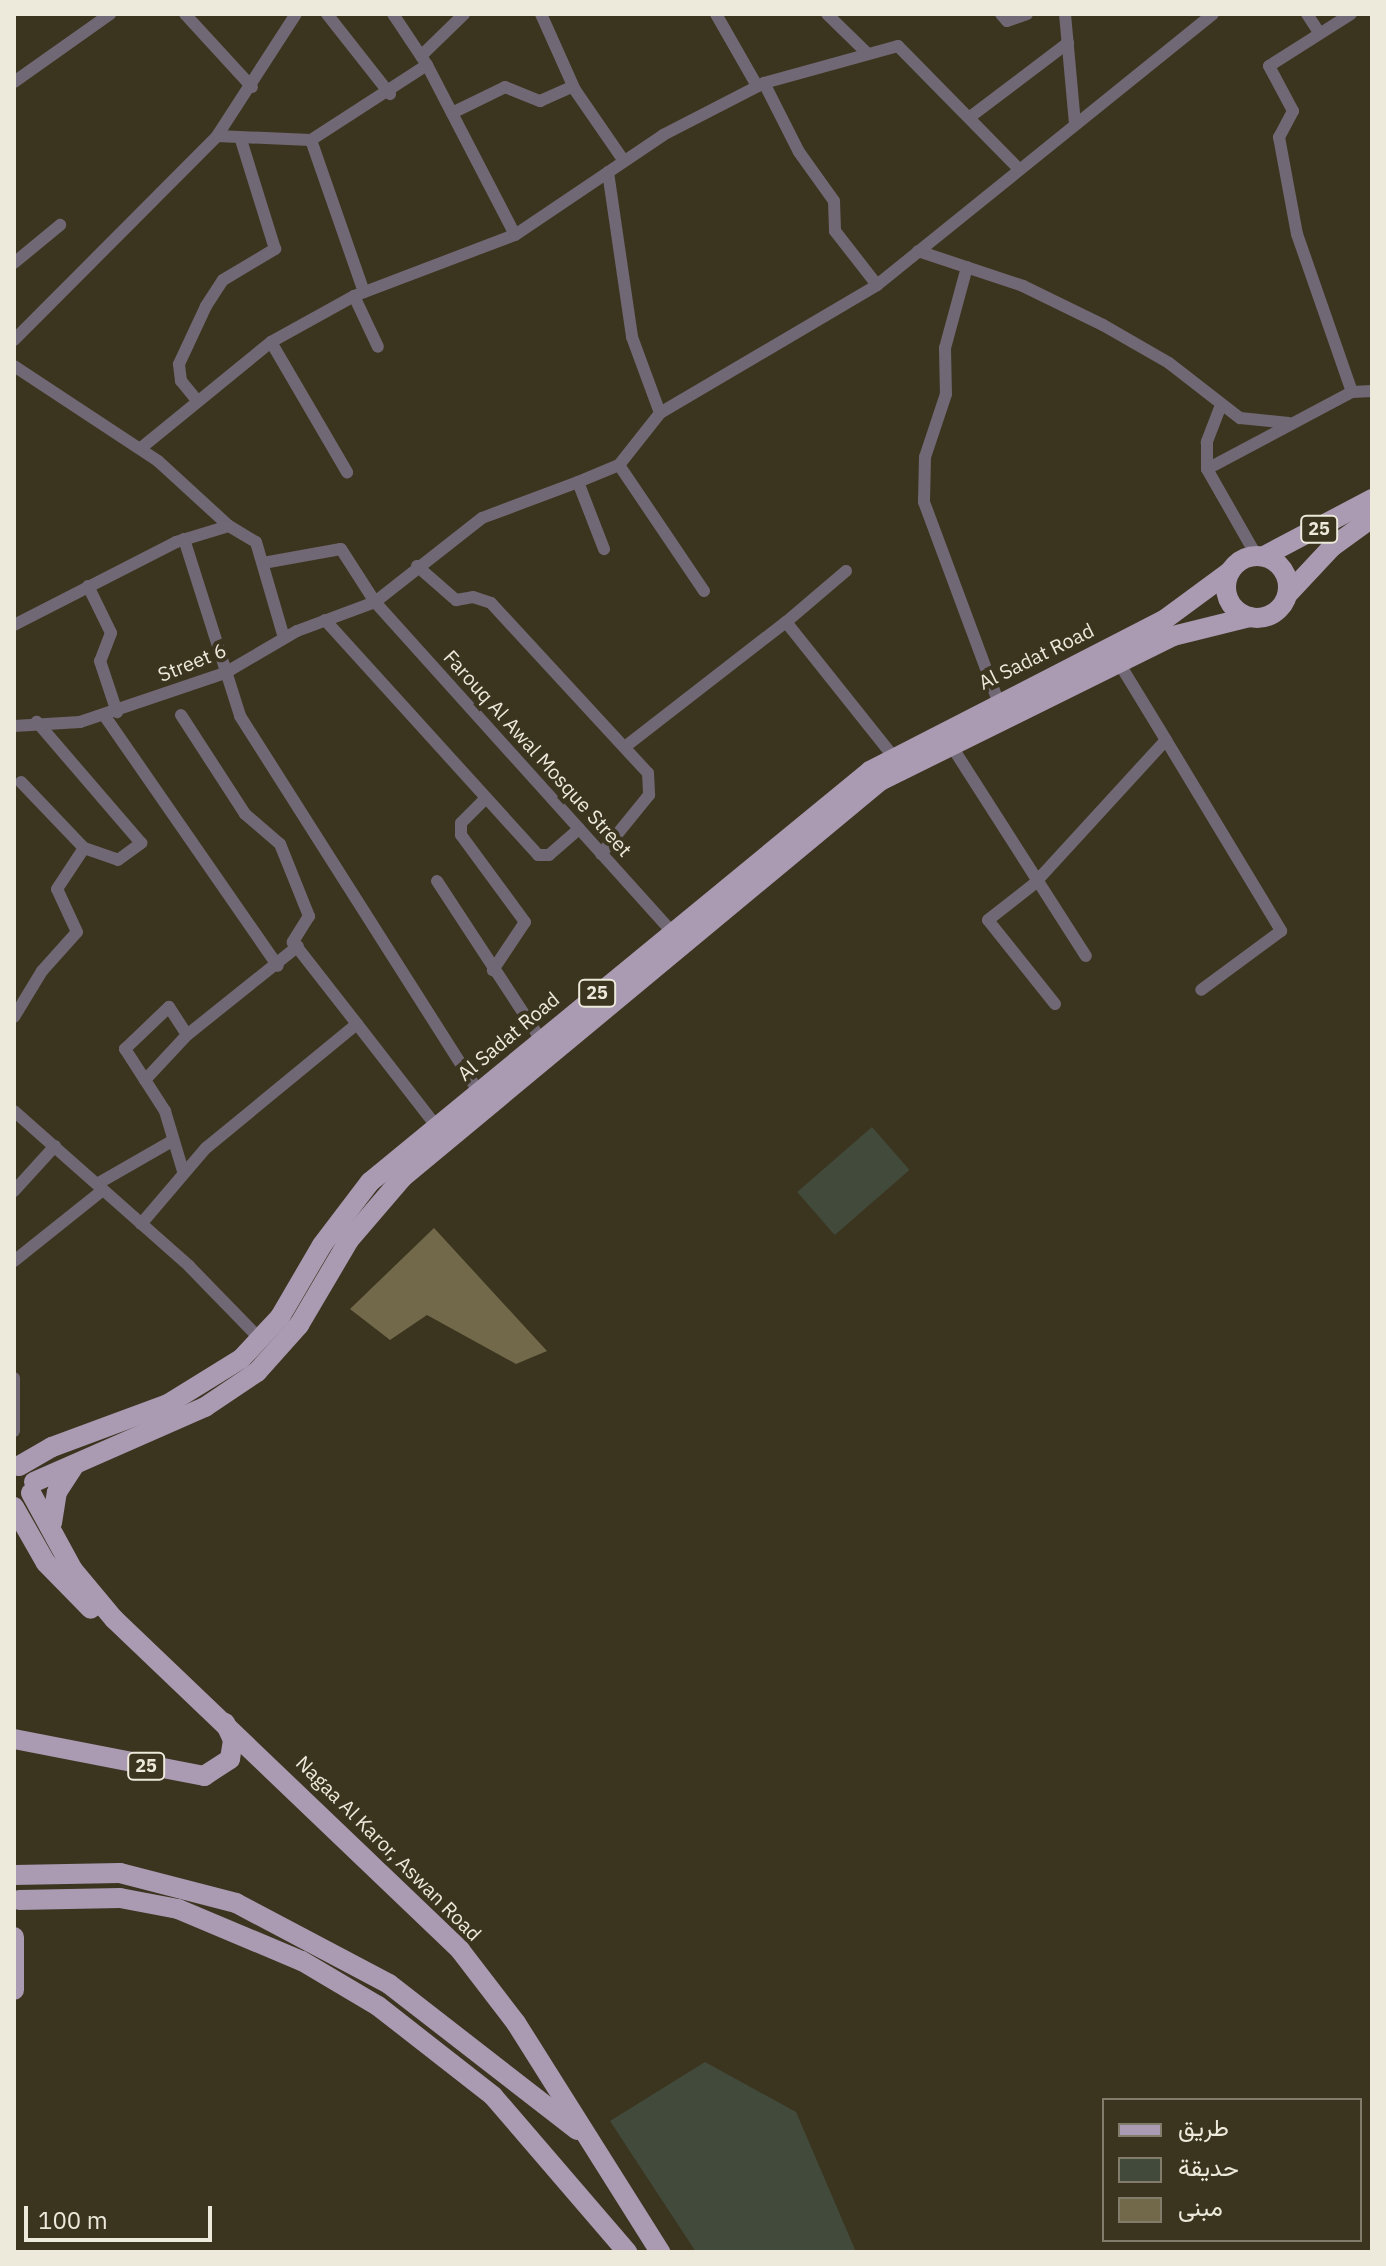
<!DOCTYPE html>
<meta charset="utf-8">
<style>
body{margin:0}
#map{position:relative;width:1386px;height:2266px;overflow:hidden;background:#3b351f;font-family:"IBM Plex Sans",Vazirmatn,sans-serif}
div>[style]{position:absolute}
.green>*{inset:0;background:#424b3b;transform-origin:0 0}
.building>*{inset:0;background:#72694b}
.street>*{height:12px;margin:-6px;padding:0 6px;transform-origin:6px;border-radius:6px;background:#706874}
.primary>*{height:20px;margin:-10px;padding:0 10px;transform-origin:10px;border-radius:10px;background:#aa9ab2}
.primary>.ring{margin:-10px;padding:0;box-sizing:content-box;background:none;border:20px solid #aa9ab2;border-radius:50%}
span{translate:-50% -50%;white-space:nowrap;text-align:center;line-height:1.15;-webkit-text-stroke:8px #3b351f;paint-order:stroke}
.shield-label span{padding:2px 6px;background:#3b351f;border:2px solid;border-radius:6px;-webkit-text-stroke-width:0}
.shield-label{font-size:18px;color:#edeadc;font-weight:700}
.street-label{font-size:20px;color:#edeadc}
.frame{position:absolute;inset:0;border:16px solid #edeadc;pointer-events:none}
.legend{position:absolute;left:1102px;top:2098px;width:260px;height:144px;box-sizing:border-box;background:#3b351f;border:2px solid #827d6b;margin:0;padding:10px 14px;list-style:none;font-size:24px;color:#edeadc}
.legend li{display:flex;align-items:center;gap:16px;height:40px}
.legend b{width:40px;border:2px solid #827d6b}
.scale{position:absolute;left:24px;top:2206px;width:188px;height:36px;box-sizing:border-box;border:4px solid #edeadc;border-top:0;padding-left:10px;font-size:24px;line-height:28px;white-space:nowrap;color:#edeadc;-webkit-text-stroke:6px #3b351f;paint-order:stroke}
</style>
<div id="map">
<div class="green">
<i style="left:872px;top:1127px;width:57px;height:99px;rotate:49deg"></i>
<i style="clip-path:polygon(705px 2062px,796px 2112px,856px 2252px,696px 2252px,610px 2121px)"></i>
</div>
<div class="building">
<i style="clip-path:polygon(434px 1228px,547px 1351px,516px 1364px,427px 1315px,390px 1340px,350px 1309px)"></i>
</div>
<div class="street">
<i style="left:185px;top:14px;width:99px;rotate:47.5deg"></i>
<i style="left:327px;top:14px;width:102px;rotate:51.8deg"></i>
<i style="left:393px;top:14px;width:61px;rotate:56.3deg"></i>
<i style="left:427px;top:65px;width:191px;rotate:62.6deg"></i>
<i style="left:541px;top:14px;width:83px;rotate:65.9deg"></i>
<i style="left:575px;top:90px;width:86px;rotate:55.4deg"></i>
<i style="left:716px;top:14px;width:83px;rotate:60.3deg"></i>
<i style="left:827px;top:14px;width:54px;rotate:44.3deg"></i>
<i style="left:1001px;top:14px;width:9px;rotate:49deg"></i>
<i style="left:1007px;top:21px;width:21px;rotate:-19deg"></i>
<i style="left:1065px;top:14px;width:110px;rotate:84.8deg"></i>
<i style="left:1307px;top:14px;width:20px;rotate:57deg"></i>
<i style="left:1351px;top:14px;width:97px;rotate:147.6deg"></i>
<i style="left:1269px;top:66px;width:51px;rotate:61.9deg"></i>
<i style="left:1293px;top:111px;width:30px;rotate:118deg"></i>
<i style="left:1279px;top:137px;width:99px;rotate:79.5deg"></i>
<i style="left:1297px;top:234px;width:167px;rotate:70.8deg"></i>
<i style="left:421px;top:56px;width:60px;rotate:-44.3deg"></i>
<i style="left:14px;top:82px;width:118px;rotate:-35.3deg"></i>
<i style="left:764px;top:83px;width:77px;rotate:63.1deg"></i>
<i style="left:799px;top:152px;width:60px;rotate:54.5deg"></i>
<i style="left:834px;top:201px;width:30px;rotate:88deg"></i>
<i style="left:835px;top:231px;width:68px;rotate:52.1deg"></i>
<i style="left:452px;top:113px;width:59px;rotate:-26.1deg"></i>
<i style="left:505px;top:87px;width:38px;rotate:22deg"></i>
<i style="left:540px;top:101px;width:36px;rotate:-24deg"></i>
<i style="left:970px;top:117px;width:123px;rotate:-37.1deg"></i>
<i style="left:217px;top:136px;width:94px;rotate:2.4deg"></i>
<i style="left:311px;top:140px;width:138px;rotate:-32.9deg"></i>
<i style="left:311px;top:140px;width:161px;rotate:70.8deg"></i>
<i style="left:608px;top:172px;width:167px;rotate:81.7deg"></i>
<i style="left:632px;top:337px;width:81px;rotate:69.8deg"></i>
<i style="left:918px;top:251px;width:111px;rotate:18.4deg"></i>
<i style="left:1023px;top:286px;width:89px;rotate:26deg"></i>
<i style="left:1103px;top:325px;width:76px;rotate:29.9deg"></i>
<i style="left:1169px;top:363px;width:90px;rotate:37.8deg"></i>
<i style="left:1240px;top:418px;width:49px;rotate:5.8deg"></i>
<i style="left:14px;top:263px;width:60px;rotate:-39.6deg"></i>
<i style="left:967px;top:267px;width:84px;rotate:105.2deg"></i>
<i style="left:945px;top:348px;width:46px;rotate:88.8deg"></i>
<i style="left:946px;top:394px;width:66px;rotate:108.4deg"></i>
<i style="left:925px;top:457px;width:45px;rotate:91.3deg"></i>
<i style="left:924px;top:502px;width:212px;rotate:69.6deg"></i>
<i style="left:354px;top:296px;width:56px;rotate:64.8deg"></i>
<i style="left:14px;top:340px;width:288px;rotate:-45.1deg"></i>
<i style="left:217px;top:136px;width:145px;rotate:-57.1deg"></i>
<i style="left:271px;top:342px;width:151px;rotate:59.7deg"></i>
<i style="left:14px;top:366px;width:173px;rotate:33.4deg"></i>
<i style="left:158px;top:461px;width:96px;rotate:42.5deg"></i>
<i style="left:229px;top:526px;width:31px;rotate:31deg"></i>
<i style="left:256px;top:542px;width:100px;rotate:73.7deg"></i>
<i style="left:195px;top:398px;width:22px;rotate:-129deg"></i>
<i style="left:181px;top:381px;width:17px;rotate:-97deg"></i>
<i style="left:179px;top:364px;width:64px;rotate:-65deg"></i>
<i style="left:206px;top:306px;width:31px;rotate:-57deg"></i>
<i style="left:223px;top:280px;width:61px;rotate:-30.8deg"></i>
<i style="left:275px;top:249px;width:114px;rotate:-107.3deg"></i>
<i style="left:1221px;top:405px;width:40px;rotate:111deg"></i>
<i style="left:1207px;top:442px;width:27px;rotate:90deg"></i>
<i style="left:1207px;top:469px;width:99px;rotate:60.3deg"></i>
<i style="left:141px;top:448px;width:168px;rotate:-39.2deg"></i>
<i style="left:271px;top:342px;width:95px;rotate:-29deg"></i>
<i style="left:354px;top:296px;width:172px;rotate:-20.8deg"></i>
<i style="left:515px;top:235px;width:179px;rotate:-34deg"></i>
<i style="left:663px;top:135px;width:114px;rotate:-27.2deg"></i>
<i style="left:764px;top:83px;width:139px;rotate:-15.4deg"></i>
<i style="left:898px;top:46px;width:173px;rotate:45.5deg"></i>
<i style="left:619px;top:465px;width:66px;rotate:-51.7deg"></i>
<i style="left:660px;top:413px;width:252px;rotate:-30.5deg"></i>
<i style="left:877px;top:285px;width:432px;rotate:-38.9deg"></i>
<i style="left:1207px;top:469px;width:164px;rotate:-28deg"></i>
<i style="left:1352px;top:392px;width:20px;rotate:-3deg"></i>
<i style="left:578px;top:482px;width:44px;rotate:-22.5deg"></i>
<i style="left:619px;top:465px;width:152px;rotate:56deg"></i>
<i style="left:184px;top:539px;width:186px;rotate:72.4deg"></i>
<i style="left:240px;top:716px;width:446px;rotate:57.6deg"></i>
<i style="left:263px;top:563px;width:79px;rotate:-10.2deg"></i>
<i style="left:341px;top:549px;width:63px;rotate:57.3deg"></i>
<i style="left:375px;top:602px;width:443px;rotate:48deg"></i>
<i style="left:417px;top:566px;width:52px;rotate:41.1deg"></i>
<i style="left:456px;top:600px;width:17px;rotate:-10deg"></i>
<i style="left:473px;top:597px;width:19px;rotate:18deg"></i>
<i style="left:491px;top:603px;width:231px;rotate:47.3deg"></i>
<i style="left:648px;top:773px;width:22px;rotate:87deg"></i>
<i style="left:649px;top:795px;width:76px;rotate:129.1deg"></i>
<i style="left:846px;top:571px;width:79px;rotate:139.6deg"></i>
<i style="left:786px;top:622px;width:171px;rotate:51.4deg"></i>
<i style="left:88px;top:586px;width:52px;rotate:63.9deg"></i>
<i style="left:111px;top:633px;width:30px;rotate:111deg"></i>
<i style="left:100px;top:661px;width:54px;rotate:71.6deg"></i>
<i style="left:325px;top:620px;width:317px;rotate:47.8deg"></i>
<i style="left:538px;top:855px;width:11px"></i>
<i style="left:549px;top:855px;width:40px;rotate:-41deg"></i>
<i style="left:14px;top:625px;width:182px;rotate:-27.1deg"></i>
<i style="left:176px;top:542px;width:55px;rotate:-16.8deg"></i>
<i style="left:104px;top:715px;width:305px;rotate:55.3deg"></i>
<i style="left:181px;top:715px;width:118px;rotate:57.1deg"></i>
<i style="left:245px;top:814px;width:46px;rotate:40.6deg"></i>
<i style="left:280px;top:844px;width:78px;rotate:68.1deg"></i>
<i style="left:309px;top:916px;width:31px;rotate:122deg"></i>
<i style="left:293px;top:942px;width:104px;rotate:52deg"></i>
<i style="left:14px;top:726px;width:66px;rotate:-3.5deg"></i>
<i style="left:80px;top:722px;width:153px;rotate:-18.7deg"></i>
<i style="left:225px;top:673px;width:83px;rotate:-30.3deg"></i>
<i style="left:297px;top:631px;width:83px;rotate:-20.4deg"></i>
<i style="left:375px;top:602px;width:136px;rotate:-38.1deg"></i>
<i style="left:482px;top:518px;width:103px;rotate:-20.6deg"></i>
<i style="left:578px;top:482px;width:72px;rotate:68.8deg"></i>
<i style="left:1166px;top:740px;width:223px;rotate:58.9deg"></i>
<i style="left:1281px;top:931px;width:99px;rotate:143.6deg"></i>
<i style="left:949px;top:742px;width:254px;rotate:57.4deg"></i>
<i style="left:626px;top:746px;width:202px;rotate:-37.8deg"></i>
<i style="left:21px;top:782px;width:91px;rotate:46.3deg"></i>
<i style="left:84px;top:848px;width:36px;rotate:19deg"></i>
<i style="left:118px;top:860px;width:29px;rotate:-36deg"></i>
<i style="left:141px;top:843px;width:160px;rotate:-130.7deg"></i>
<i style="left:486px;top:798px;width:35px;rotate:135deg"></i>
<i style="left:461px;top:823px;width:12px;rotate:90deg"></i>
<i style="left:461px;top:835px;width:108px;rotate:53.7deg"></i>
<i style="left:525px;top:922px;width:58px;rotate:123.7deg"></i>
<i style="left:437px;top:881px;width:190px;rotate:56.8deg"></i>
<i style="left:1055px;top:1004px;width:107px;rotate:-128.6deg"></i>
<i style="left:988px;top:920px;width:58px;rotate:-38deg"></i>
<i style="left:1034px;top:884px;width:195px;rotate:-47.5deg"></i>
<i style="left:1166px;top:740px;width:90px;rotate:-121.4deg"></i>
<i style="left:14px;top:1017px;width:54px;rotate:-58.7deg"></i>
<i style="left:42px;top:971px;width:52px;rotate:-48.1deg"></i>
<i style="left:77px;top:932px;width:47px;rotate:-114.9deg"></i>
<i style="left:57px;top:889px;width:49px;rotate:-56.6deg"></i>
<i style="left:145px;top:1080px;width:62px;rotate:-47deg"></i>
<i style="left:187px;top:1035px;width:142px;rotate:-38.7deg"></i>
<i style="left:14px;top:1111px;width:234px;rotate:41.5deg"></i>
<i style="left:189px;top:1266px;width:105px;rotate:45.8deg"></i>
<i style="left:183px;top:1171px;width:63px;rotate:-106.7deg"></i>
<i style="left:165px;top:1111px;width:74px;rotate:-122.8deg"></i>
<i style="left:125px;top:1049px;width:61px;rotate:-43.7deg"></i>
<i style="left:169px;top:1007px;width:33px;rotate:57deg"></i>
<i style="left:97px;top:1184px;width:86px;rotate:-29.8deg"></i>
<i style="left:14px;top:1191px;width:61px;rotate:-47.7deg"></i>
<i style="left:141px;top:1224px;width:100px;rotate:-49.5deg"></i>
<i style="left:206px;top:1148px;width:195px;rotate:-39.4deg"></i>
<i style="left:357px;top:1024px;width:129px;rotate:52.2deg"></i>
<i style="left:14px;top:1261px;width:114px;rotate:-38.6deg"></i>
<i style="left:14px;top:1378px;width:53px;rotate:90deg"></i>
</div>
<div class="primary">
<i class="ring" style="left:1226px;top:556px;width:42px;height:42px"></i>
<i style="left:1264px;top:556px;width:122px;rotate:-27.8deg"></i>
<i style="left:1288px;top:594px;width:64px;rotate:-46.9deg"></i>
<i style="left:1332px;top:547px;width:49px;rotate:-35.9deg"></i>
<i style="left:19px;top:1466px;width:38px;rotate:-30deg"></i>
<i style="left:52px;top:1447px;width:124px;rotate:-20.3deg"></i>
<i style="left:168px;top:1404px;width:86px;rotate:-31.7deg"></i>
<i style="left:241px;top:1359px;width:57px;rotate:-47.1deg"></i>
<i style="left:280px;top:1317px;width:83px;rotate:-59.7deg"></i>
<i style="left:322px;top:1245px;width:79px;rotate:-52.7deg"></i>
<i style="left:370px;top:1182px;width:647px;rotate:-39.42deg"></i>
<i style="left:870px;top:771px;width:331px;rotate:-27.2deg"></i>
<i style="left:1164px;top:620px;width:81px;rotate:-36.4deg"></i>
<i style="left:34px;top:1482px;width:187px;rotate:-23.7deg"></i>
<i style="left:205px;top:1407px;width:63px;rotate:-33.9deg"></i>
<i style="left:257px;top:1372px;width:63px;rotate:-48.2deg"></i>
<i style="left:299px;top:1325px;width:99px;rotate:-59.5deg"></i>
<i style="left:349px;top:1240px;width:83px;rotate:-49.4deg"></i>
<i style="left:403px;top:1177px;width:620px;rotate:-39.7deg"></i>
<i style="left:880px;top:781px;width:327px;rotate:-26.3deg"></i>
<i style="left:1173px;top:636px;width:79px;rotate:-13.9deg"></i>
<i style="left:31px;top:1493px;width:88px;rotate:61.4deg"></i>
<i style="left:73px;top:1570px;width:64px;rotate:50.1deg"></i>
<i style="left:114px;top:1619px;width:479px;rotate:43.7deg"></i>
<i style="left:460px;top:1950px;width:92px;rotate:52.5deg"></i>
<i style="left:516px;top:2023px;width:271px;rotate:57.8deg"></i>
<i style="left:14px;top:1507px;width:64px;rotate:60.3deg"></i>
<i style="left:46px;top:1563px;width:64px;rotate:45.6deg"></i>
<i style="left:52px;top:1523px;width:31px;rotate:-81deg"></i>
<i style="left:57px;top:1492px;width:31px;rotate:-57deg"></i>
<i style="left:14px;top:1739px;width:194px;rotate:11deg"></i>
<i style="left:204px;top:1776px;width:31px;rotate:-33deg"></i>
<i style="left:230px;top:1759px;width:19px;rotate:-81deg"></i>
<i style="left:233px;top:1740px;width:19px;rotate:-115deg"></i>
<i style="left:14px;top:1875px;width:106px;rotate:-1.1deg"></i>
<i style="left:120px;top:1873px;width:120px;rotate:14.5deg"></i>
<i style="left:236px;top:1903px;width:173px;rotate:27.9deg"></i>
<i style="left:389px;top:1984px;width:238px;rotate:37.8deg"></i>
<i style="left:19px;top:1900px;width:101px;rotate:-1.1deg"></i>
<i style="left:120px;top:1898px;width:59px;rotate:10.7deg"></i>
<i style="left:178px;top:1909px;width:134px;rotate:22.8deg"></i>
<i style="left:302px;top:1961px;width:88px;rotate:30.6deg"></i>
<i style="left:378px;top:2006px;width:146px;rotate:38deg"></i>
<i style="left:493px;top:2096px;width:206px;rotate:49.3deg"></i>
<i style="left:14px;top:1937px;width:53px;rotate:90deg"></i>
</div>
<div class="shield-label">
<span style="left:1319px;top:529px">25</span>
<span style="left:597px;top:993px">25</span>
<span style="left:146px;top:1766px">25</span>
</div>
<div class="street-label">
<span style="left:1036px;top:656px;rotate:-26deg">Al Sadat Road</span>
<span style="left:192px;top:662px;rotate:-22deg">Street 6</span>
<span style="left:538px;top:753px;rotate:48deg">Farouq Al Awal Mosque Street</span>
<span style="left:508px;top:1036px;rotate:-40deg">Al Sadat Road</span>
<span style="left:389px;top:1848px;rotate:45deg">Nagaa Al Karor, Aswan Road</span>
</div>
<div class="frame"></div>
<ul class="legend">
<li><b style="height:10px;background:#aa9ab2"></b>طريق</li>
<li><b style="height:22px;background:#424b3b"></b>حديقة</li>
<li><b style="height:22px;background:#72694b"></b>مبنى</li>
</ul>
<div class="scale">100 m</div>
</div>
